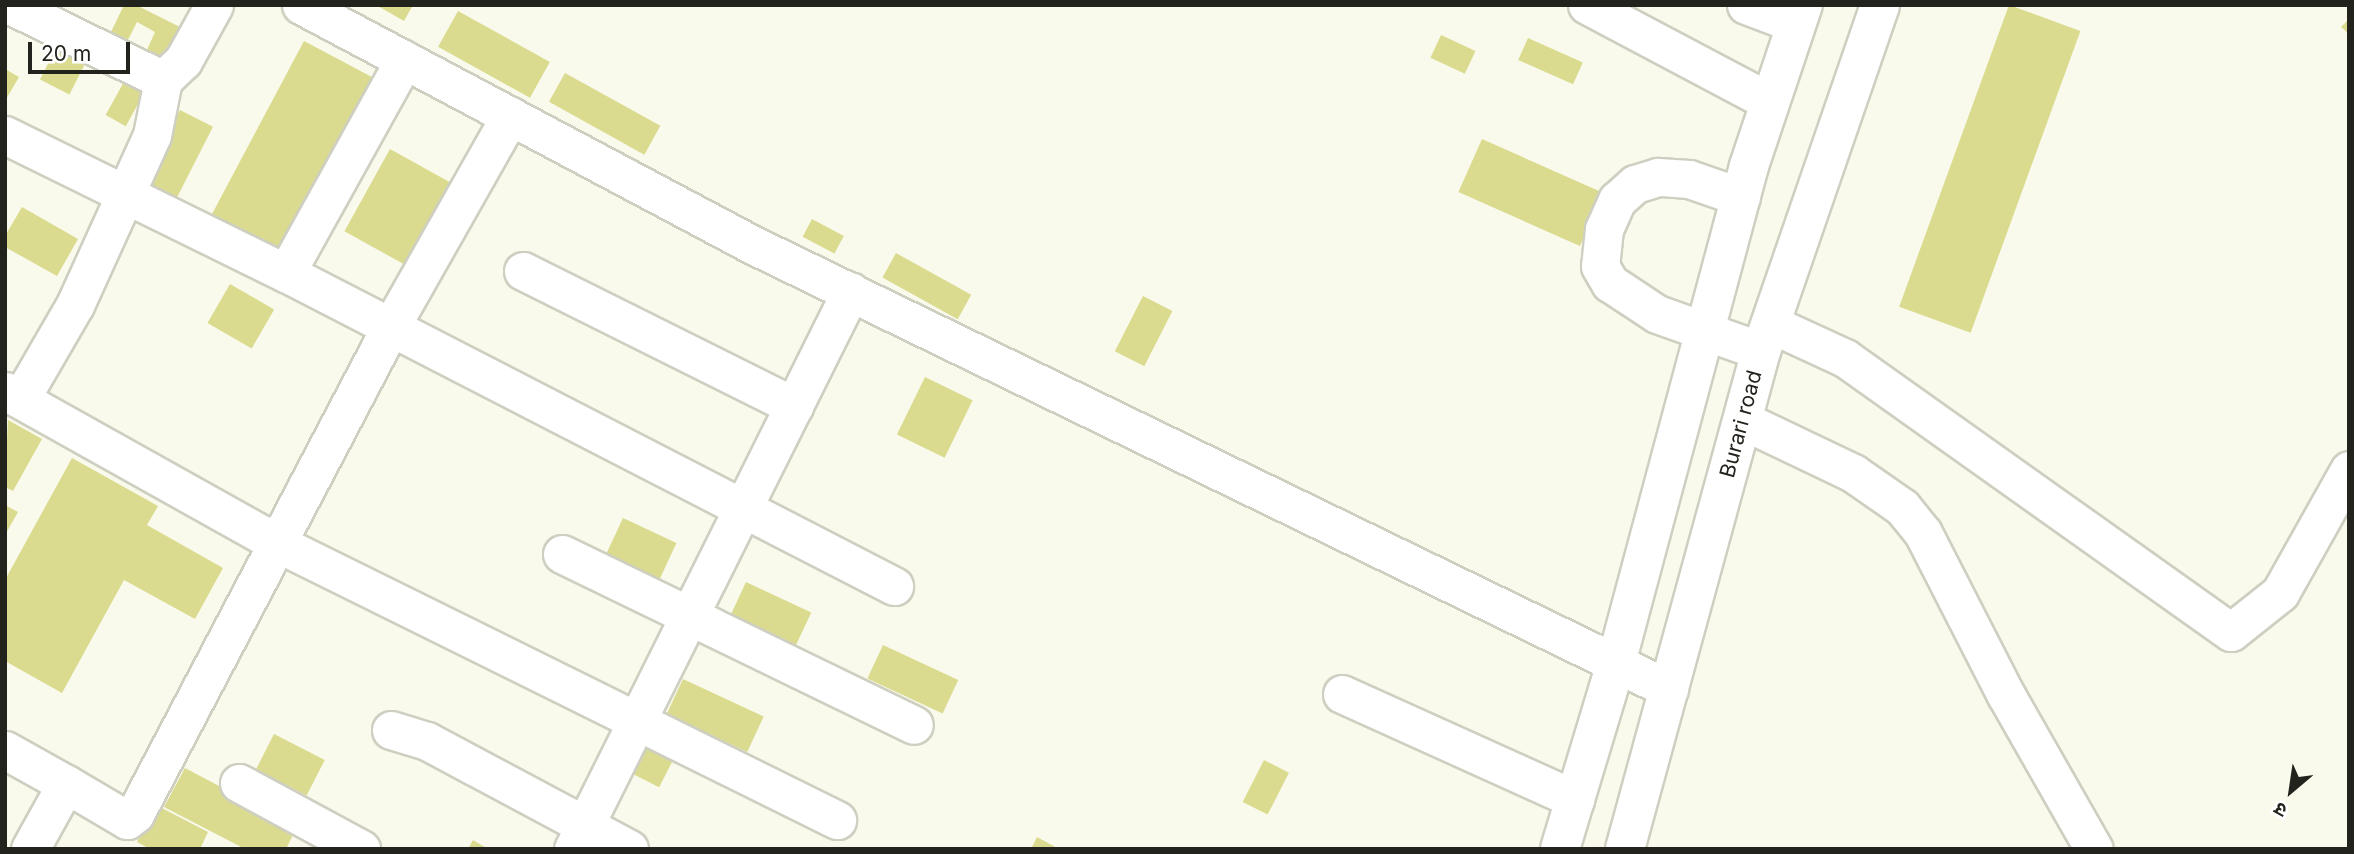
<!DOCTYPE html>
<meta charset="utf-8">
<style>
body{margin:0}
#map{position:relative;width:2354px;height:854px;overflow:hidden;background:#f9faeb;font-family:Inter,"Noto Sans Devanagari",sans-serif}
div>[style]{position:absolute}
.building>*{inset:0;background:#dadb8f;transform-origin:0 0}
.roads{filter:drop-shadow(2px 0 #cecfc1) drop-shadow(-2px 0 #cecfc1) drop-shadow(0 2px #cecfc1) drop-shadow(0 -2px #cecfc1)}
.minor>*{height:37px;margin:-18.5px;padding:0 18.5px;transform-origin:18.5px;border-radius:18.5px;background:#fff}
.major>*{height:38px;margin:-19px;padding:0 19px;transform-origin:19px;border-radius:19px;background:#fff}
span{translate:-50% -50%;white-space:nowrap;text-align:center;line-height:1.15;-webkit-text-stroke:7px #fff;paint-order:stroke}
.street-label{font-size:21px;color:#23231d}
.frame{position:absolute;inset:0;border:7px solid #23231d;pointer-events:none}
.north{position:absolute;left:2256px;top:756px;width:70px;height:70px;-webkit-text-stroke:5px #fff;paint-order:stroke;rotate:209deg;font-size:19px;font-weight:700;line-height:28px;text-align:center;color:#23231d}
.north::after{content:'';display:block;margin:auto;width:24px;height:32px;background:#23231d;clip-path:polygon(50% 0,100% 100%,50% 72%,0 100%)}
.scale{position:absolute;left:28px;top:42px;width:102px;height:32px;box-sizing:border-box;border:4px solid #23231d;border-top:0;padding-left:9px;font-size:21px;line-height:24px;white-space:nowrap;color:#23231d;-webkit-text-stroke:5px #fff;paint-order:stroke}
</style>
<div id="map">
<div class="building">
<i style="clip-path:polygon(124px 5px,136px 5px,184px 29px,168px 63px,146px 52px,155px 32px,137px 22px,127px 42px,110px 34px)"></i>
<i style="clip-path:polygon(376px 5px,413px 5px,404px 21px)"></i>
<i style="left:2009px;top:5px;width:76px;height:321px;rotate:20deg"></i>
<i style="left:458px;top:11px;width:105px;height:41px;rotate:29deg"></i>
<i style="clip-path:polygon(2349px 19px,2349px 34px,2341px 27px)"></i>
<i style="left:1441px;top:35px;width:38px;height:25px;rotate:25deg"></i>
<i style="left:1528px;top:38px;width:60px;height:24px;rotate:24deg"></i>
<i style="left:304px;top:41px;width:80px;height:205px;rotate:28deg"></i>
<i style="left:55px;top:50px;width:33px;height:33px;rotate:27deg"></i>
<i style="clip-path:polygon(5px 69px,19px 77px,5px 101px)"></i>
<i style="left:565px;top:73px;width:109px;height:33px;rotate:29deg"></i>
<i style="left:125px;top:80px;width:23px;height:40px;rotate:29deg"></i>
<i style="left:180px;top:110px;width:37px;height:86px;rotate:27deg"></i>
<i style="left:1482px;top:139px;width:133px;height:58px;rotate:24deg"></i>
<i style="left:390px;top:149px;width:68px;height:94px;rotate:29deg"></i>
<i style="clip-path:polygon(22px 207px,78px 239px,57px 276px,5px 247px,5px 236px)"></i>
<i style="left:812px;top:219px;width:36px;height:20px;rotate:28deg"></i>
<i style="left:896px;top:253px;width:86px;height:28px;rotate:29deg"></i>
<i style="left:230px;top:284px;width:51px;height:45px;rotate:30deg"></i>
<i style="left:1143px;top:296px;width:33px;height:62px;rotate:27deg"></i>
<i style="left:925px;top:377px;width:53px;height:64px;rotate:26deg"></i>
<i style="clip-path:polygon(8px 420px,42px 439px,13px 491px,5px 487px)"></i>
<i style="clip-path:polygon(72px 458px,158px 506px,147px 525px,223px 568px,195px 619px,124px 580px,62px 693px,5px 661px,5px 580px)"></i>
<i style="clip-path:polygon(5px 505px,18px 512px,5px 535px)"></i>
<i style="left:623px;top:518px;width:59px;height:43px;rotate:25deg"></i>
<i style="left:746px;top:582px;width:72px;height:38px;rotate:25deg"></i>
<i style="left:883px;top:645px;width:83px;height:37px;rotate:25deg"></i>
<i style="left:683px;top:679px;width:89px;height:39px;rotate:25deg"></i>
<i style="left:274px;top:734px;width:57px;height:40px;rotate:27deg"></i>
<i style="left:647px;top:734px;width:35px;height:42px;rotate:27deg"></i>
<i style="left:1264px;top:760px;width:28px;height:47px;rotate:27deg"></i>
<i style="clip-path:polygon(185px 768px,297px 827px,286px 849px,245px 849px,164px 807px)"></i>
<i style="clip-path:polygon(156px 805px,208px 832px,200px 849px,150px 849px,137px 842px)"></i>
<i style="clip-path:polygon(1037px 837px,1059px 849px,1031px 849px)"></i>
<i style="clip-path:polygon(473px 840px,488px 849px,468px 849px)"></i>
</div>
<div class="roads">
<div class="minor">
<i style="left:10px;top:5px;width:170px;rotate:26.1deg"></i>
<i style="left:301px;top:5px;width:512px;rotate:27.97deg"></i>
<i style="left:753px;top:245px;width:1018px;rotate:25.86deg"></i>
<i style="left:1587px;top:5px;width:207px;rotate:27.9deg"></i>
<i style="left:1746px;top:5px;width:53px;rotate:20.8deg"></i>
<i style="left:5px;top:135px;width:313px;rotate:26.2deg"></i>
<i style="left:286px;top:273px;width:684px;rotate:27.24deg"></i>
<i style="left:1741px;top:197px;width:55px;rotate:-160.9deg"></i>
<i style="left:1689px;top:179px;width:31px;rotate:-176deg"></i>
<i style="left:1658px;top:177px;width:24px;rotate:163deg"></i>
<i style="left:1635px;top:184px;width:24px;rotate:138deg"></i>
<i style="left:1617px;top:200px;width:32px;rotate:114deg"></i>
<i style="left:1604px;top:229px;width:37px;rotate:96deg"></i>
<i style="left:1600px;top:266px;width:20px;rotate:60deg"></i>
<i style="left:1610px;top:283px;width:56px;rotate:33.4deg"></i>
<i style="left:1657px;top:314px;width:110px;rotate:19.6deg"></i>
<i style="left:523px;top:271px;width:303px;rotate:26.5deg"></i>
<i style="left:286px;top:273px;width:244px;rotate:-61deg"></i>
<i style="left:1771px;top:324px;width:81px;rotate:24.7deg"></i>
<i style="left:1845px;top:358px;width:473px;rotate:35.4deg"></i>
<i style="left:2231px;top:632px;width:63px;rotate:-38.5deg"></i>
<i style="left:2280px;top:593px;width:141px;rotate:-60.7deg"></i>
<i style="left:5px;top:391px;width:312px;rotate:29.2deg"></i>
<i style="left:277px;top:543px;width:625px;rotate:26.32deg"></i>
<i style="left:21px;top:398px;width:108px;rotate:-59.9deg"></i>
<i style="left:75px;top:305px;width:187px;rotate:-65.6deg"></i>
<i style="left:152px;top:135px;width:56px;rotate:-78.7deg"></i>
<i style="left:163px;top:80px;width:28px;rotate:-44deg"></i>
<i style="left:183px;top:61px;width:64px;rotate:-61deg"></i>
<i style="left:1742px;top:420px;width:123px;rotate:25.5deg"></i>
<i style="left:1853px;top:473px;width:60px;rotate:34.8deg"></i>
<i style="left:1902px;top:507px;width:33px;rotate:51deg"></i>
<i style="left:1923px;top:533px;width:182px;rotate:62.9deg"></i>
<i style="left:2006px;top:695px;width:177px;rotate:60.3deg"></i>
<i style="left:562px;top:554px;width:391px;rotate:25.9deg"></i>
<i style="left:1342px;top:694px;width:256px;rotate:24.3deg"></i>
<i style="left:391px;top:730px;width:38px;rotate:17deg"></i>
<i style="left:427px;top:741px;width:229px;rotate:28.1deg"></i>
<i style="left:5px;top:750px;width:70px;rotate:29.1deg"></i>
<i style="left:66px;top:784px;width:74px;rotate:119deg"></i>
<i style="left:239px;top:783px;width:139px;rotate:28.4deg"></i>
<i style="left:66px;top:784px;width:71px;rotate:30.5deg"></i>
<i style="left:127px;top:820px;width:10px;rotate:-37deg"></i>
<i style="left:135px;top:814px;width:549px;rotate:-62.31deg"></i>
<i style="left:390px;top:328px;width:244px;rotate:-60.5deg"></i>
<i style="left:573px;top:849px;width:623px;rotate:-63.52deg"></i>
</div>
<div class="major">
<i style="left:1560px;top:849px;width:194px;rotate:-73.2deg"></i>
<i style="left:1616px;top:663px;width:514px;rotate:-75.02deg"></i>
<i style="left:1749px;top:166px;width:170px;rotate:-71.5deg"></i>
<i style="left:1625px;top:849px;width:516px;rotate:-74.73deg"></i>
<i style="left:1761px;top:351px;width:366px;rotate:-71deg"></i>
</div>
</div>
<div class="street-label">
<span style="left:1741px;top:424px;rotate:-75deg">Burari road</span>
</div>
<div class="frame"></div>
<div class="north">उ</div>
<div class="scale">20 m</div>
</div>
